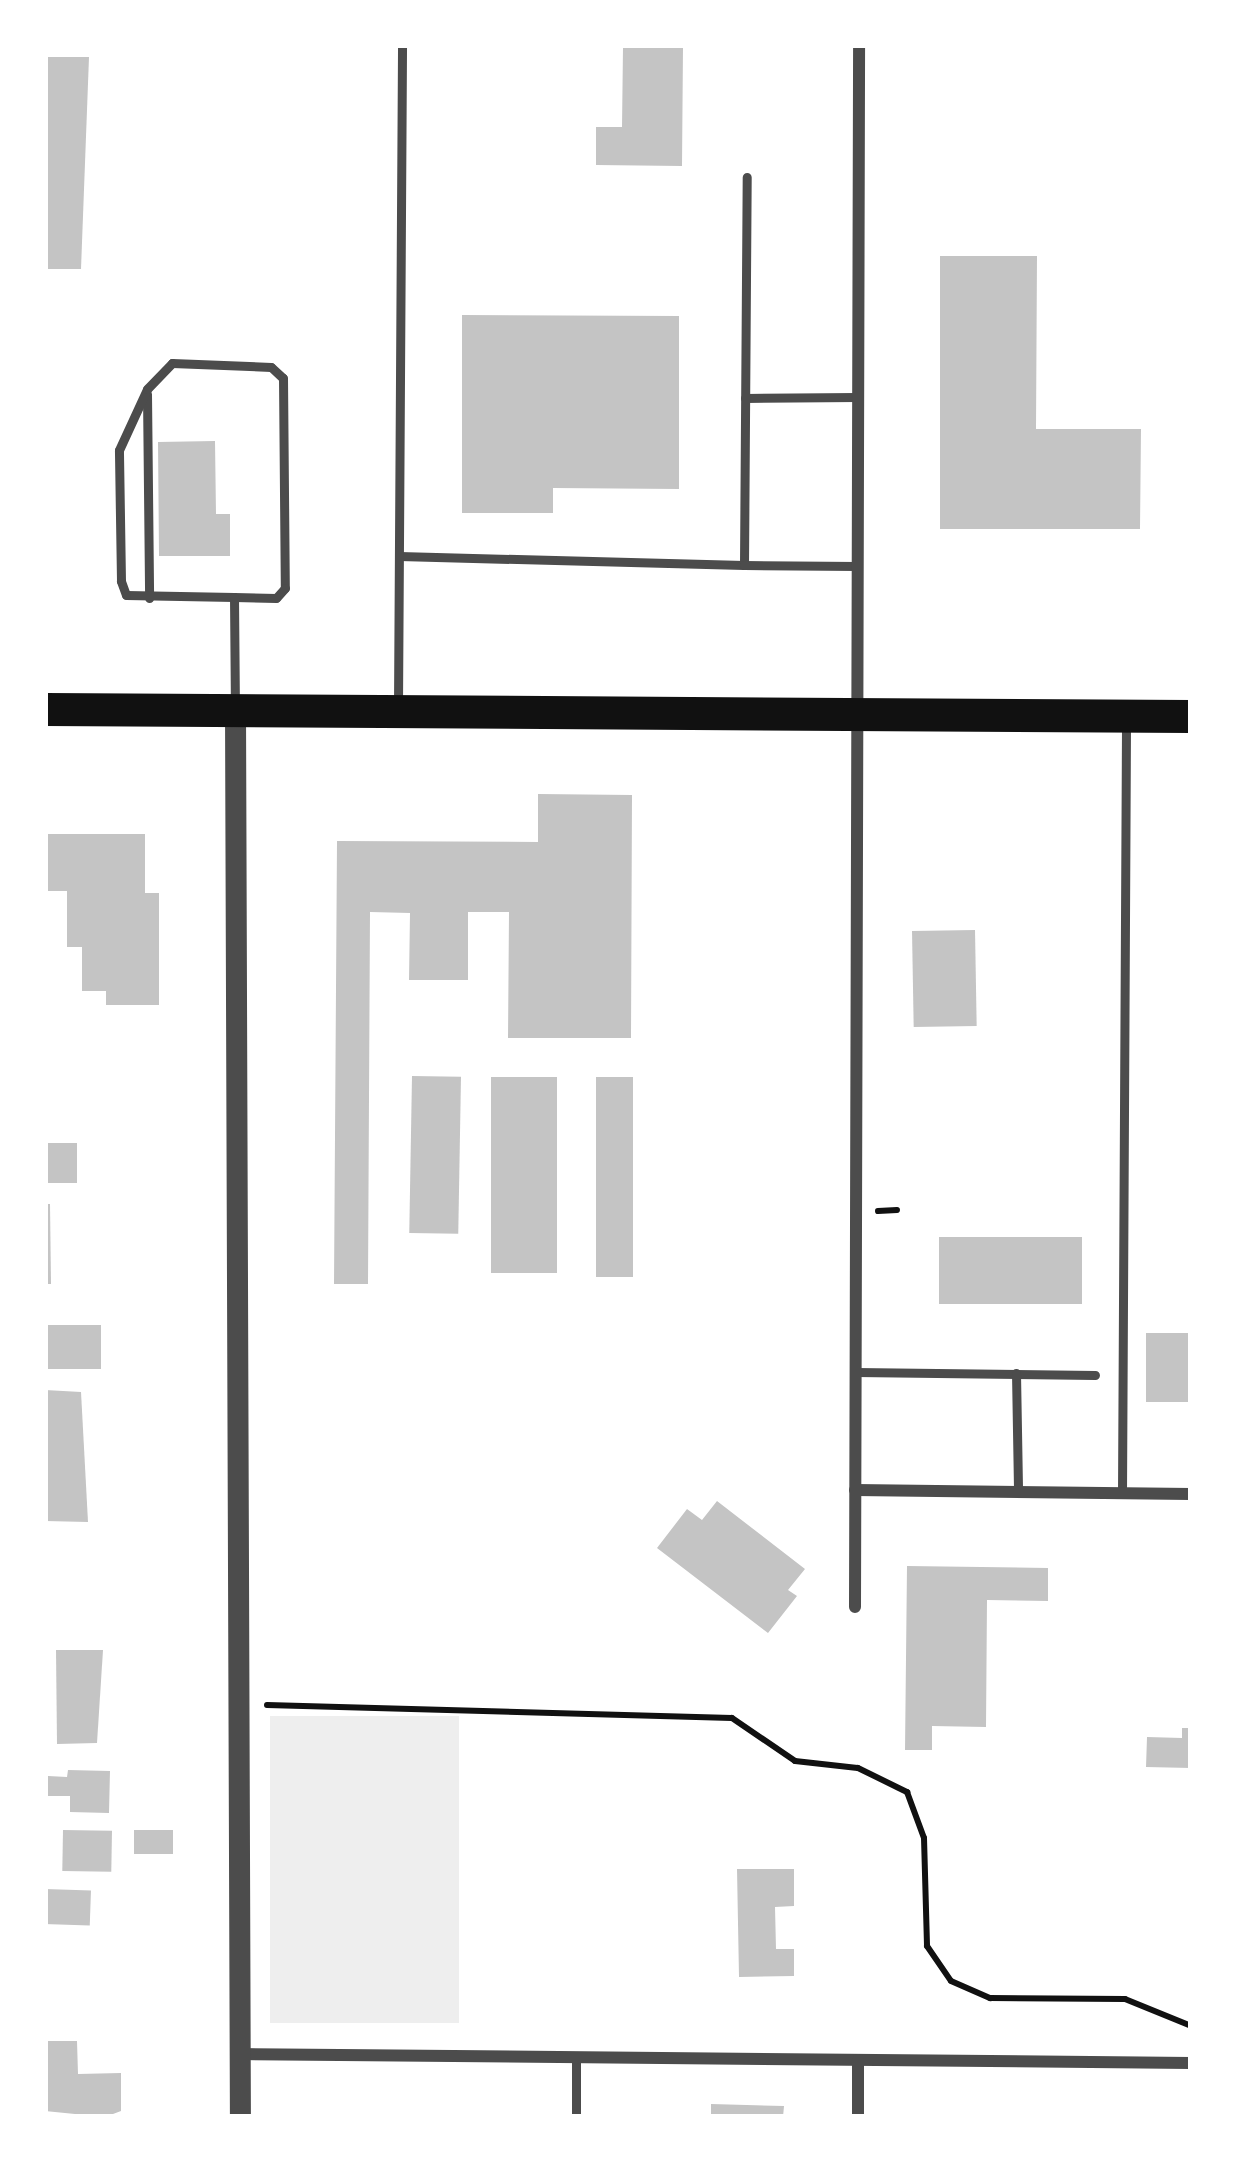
<!DOCTYPE html>
<style>
body{margin:0}
#map{position:relative;width:1236px;height:2162px;overflow:hidden;background:#fff;font-family:Barlow,sans-serif}
div>[style]{position:absolute}
.green>*{inset:0;background:#eee;transform-origin:0 0}
.building>*{inset:0;background:#c4c4c4;transform-origin:0 0}
.path>*{height:6px;margin:-3px;padding:0 3px;transform-origin:3px;border-radius:3px;background:#111}
.service>*{height:9px;margin:-4.5px;padding:0 4.5px;transform-origin:4.5px;border-radius:4.5px;background:#4c4c4c}
.minor>*{height:12px;margin:-6px;padding:0 6px;transform-origin:6px;border-radius:6px;background:#4c4c4c}
.tertiary>*{height:21px;margin:-10.5px;padding:0 10.5px;transform-origin:10.5px;border-radius:10.5px;background:#4c4c4c}
.trunk>*{height:33px;margin:-16.5px;padding:0 16.5px;transform-origin:16.5px;border-radius:16.5px;background:#111}
span{translate:-50% -50%;white-space:nowrap;text-align:center;line-height:1.15;-webkit-text-stroke:9px #fff;paint-order:stroke}
.frame{position:absolute;inset:0;border:48px solid #fff;pointer-events:none}
</style>
<div id="map">
<div class="green">
<i style="left:459px;top:1716px;width:307px;height:189px;rotate:90deg"></i>
</div>
<div class="building">
<i style="clip-path:polygon(623px 47px,683px 47px,682px 166px,596px 165px,596px 127px,622px 127px)"></i>
<i style="clip-path:polygon(45px 57px,89px 57px,81px 269px,45px 269px)"></i>
<i style="clip-path:polygon(940px 256px,1037px 256px,1036px 429px,1141px 429px,1140px 529px,940px 529px)"></i>
<i style="clip-path:polygon(462px 315px,679px 316px,679px 489px,553px 488px,553px 513px,462px 513px)"></i>
<i style="clip-path:polygon(215px 441px,216px 514px,230px 514px,230px 556px,159px 556px,158px 442px)"></i>
<i style="clip-path:polygon(538px 794px,632px 795px,631px 1038px,508px 1038px,509px 912px,468px 912px,468px 980px,409px 980px,410px 913px,370px 912px,368px 1284px,334px 1284px,337px 841px,538px 842px)"></i>
<i style="clip-path:polygon(45px 834px,145px 834px,145px 893px,159px 893px,159px 1005px,106px 1005px,106px 991px,82px 991px,82px 947px,67px 947px,67px 891px,45px 891px)"></i>
<i style="left:975px;top:930px;width:96px;height:63px;rotate:89deg"></i>
<i style="left:412px;top:1076px;width:49px;height:157px;rotate:1deg"></i>
<i style="left:491px;top:1077px;width:66px;height:196px"></i>
<i style="left:596px;top:1077px;width:37px;height:200px"></i>
<i style="left:45px;top:1143px;width:32px;height:40px"></i>
<i style="clip-path:polygon(45px 1204px,50px 1204px,51px 1284px,45px 1284px)"></i>
<i style="left:1082px;top:1237px;width:67px;height:143px;rotate:90deg"></i>
<i style="left:45px;top:1325px;width:56px;height:44px"></i>
<i style="left:1146px;top:1333px;width:45px;height:69px"></i>
<i style="clip-path:polygon(45px 1390px,81px 1392px,88px 1522px,45px 1521px)"></i>
<i style="clip-path:polygon(717px 1501px,805px 1569px,788px 1590px,797px 1596px,768px 1633px,657px 1548px,687px 1509px,702px 1520px)"></i>
<i style="clip-path:polygon(907px 1566px,1048px 1568px,1048px 1601px,987px 1600px,986px 1727px,932px 1726px,932px 1750px,905px 1750px)"></i>
<i style="clip-path:polygon(56px 1650px,103px 1650px,97px 1743px,57px 1744px)"></i>
<i style="clip-path:polygon(1182px 1728px,1191px 1728px,1191px 1768px,1146px 1767px,1147px 1737px,1182px 1738px)"></i>
<i style="clip-path:polygon(68px 1770px,110px 1771px,109px 1813px,70px 1812px,70px 1796px,48px 1796px,48px 1776px,67px 1777px)"></i>
<i style="left:63px;top:1830px;width:49px;height:41px;rotate:1deg"></i>
<i style="left:134px;top:1830px;width:39px;height:24px"></i>
<i style="clip-path:polygon(737px 1869px,794px 1869px,794px 1906px,775px 1907px,776px 1949px,794px 1949px,794px 1976px,739px 1977px)"></i>
<i style="left:45px;top:1889px;width:46px;height:35px;rotate:2deg"></i>
<i style="clip-path:polygon(45px 2041px,77px 2041px,78px 2074px,121px 2073px,121px 2111px,105px 2117px,45px 2111px)"></i>
<i style="clip-path:polygon(711px 2104px,784px 2106px,783px 2117px,711px 2117px)"></i>
</div>
<div class="path">
<i style="left:878px;top:1211px;width:19px;rotate:-3deg"></i>
<i style="left:267px;top:1705px;width:465px;rotate:1.6deg"></i>
<i style="left:732px;top:1718px;width:76px;rotate:34.3deg"></i>
<i style="left:795px;top:1761px;width:63px;rotate:6.3deg"></i>
<i style="left:858px;top:1768px;width:55px;rotate:26.1deg"></i>
<i style="left:907px;top:1792px;width:49px;rotate:69.7deg"></i>
<i style="left:924px;top:1838px;width:108px;rotate:88.4deg"></i>
<i style="left:927px;top:1946px;width:42px;rotate:55.6deg"></i>
<i style="left:951px;top:1981px;width:43px;rotate:23.6deg"></i>
<i style="left:990px;top:1998px;width:135px;rotate:0.4deg"></i>
<i style="left:1125px;top:1999px;width:71px;rotate:22.2deg"></i>
</div>
<div class="service">
<i style="left:147px;top:394px;width:204px;rotate:89.4deg"></i>
<i style="left:745px;top:398px;width:112px;rotate:-0.5deg"></i>
<i style="left:399px;top:556px;width:345px;rotate:1.5deg"></i>
<i style="left:744px;top:565px;width:388px;rotate:-89.6deg"></i>
<i style="left:744px;top:565px;width:113px;rotate:0.5deg"></i>
<i style="left:234px;top:597px;width:108px;rotate:-178.9deg"></i>
<i style="left:126px;top:595px;width:15px;rotate:-110deg"></i>
<i style="left:121px;top:581px;width:131px;rotate:-90.9deg"></i>
<i style="left:119px;top:450px;width:67px;rotate:-65.3deg"></i>
<i style="left:147px;top:389px;width:36px;rotate:-46deg"></i>
<i style="left:172px;top:363px;width:99px;rotate:2.3deg"></i>
<i style="left:271px;top:367px;width:16px;rotate:43deg"></i>
<i style="left:283px;top:378px;width:210px;rotate:89.5deg"></i>
<i style="left:285px;top:588px;width:13px;rotate:132deg"></i>
<i style="left:276px;top:598px;width:42px;rotate:-178.6deg"></i>
<i style="left:234px;top:597px;width:107px;rotate:89.5deg"></i>
<i style="left:398px;top:706px;width:661px;rotate:-89.65deg"></i>
<i style="left:856px;top:1372px;width:239px;rotate:0.7deg"></i>
<i style="left:1016px;top:1373px;width:119px;rotate:89deg"></i>
<i style="left:1122px;top:1493px;width:772px;rotate:-89.7deg"></i>
<i style="left:576px;top:2057px;width:60px;rotate:90deg"></i>
</div>
<div class="minor">
<i style="left:855px;top:1490px;width:336px;rotate:0.7deg"></i>
<i style="left:855px;top:1607px;width:1562px;rotate:-89.85deg"></i>
<i style="left:240px;top:2054px;width:951px;rotate:0.54deg"></i>
<i style="left:858px;top:2060px;width:57px;rotate:90deg"></i>
</div>
<div class="tertiary">
<i style="left:235px;top:709px;width:1408px;rotate:89.8deg"></i>
</div>
<div class="trunk">
<i style="left:45px;top:709px;width:1146px;rotate:0.35deg"></i>
</div>
<div class="frame"></div>
</div>
